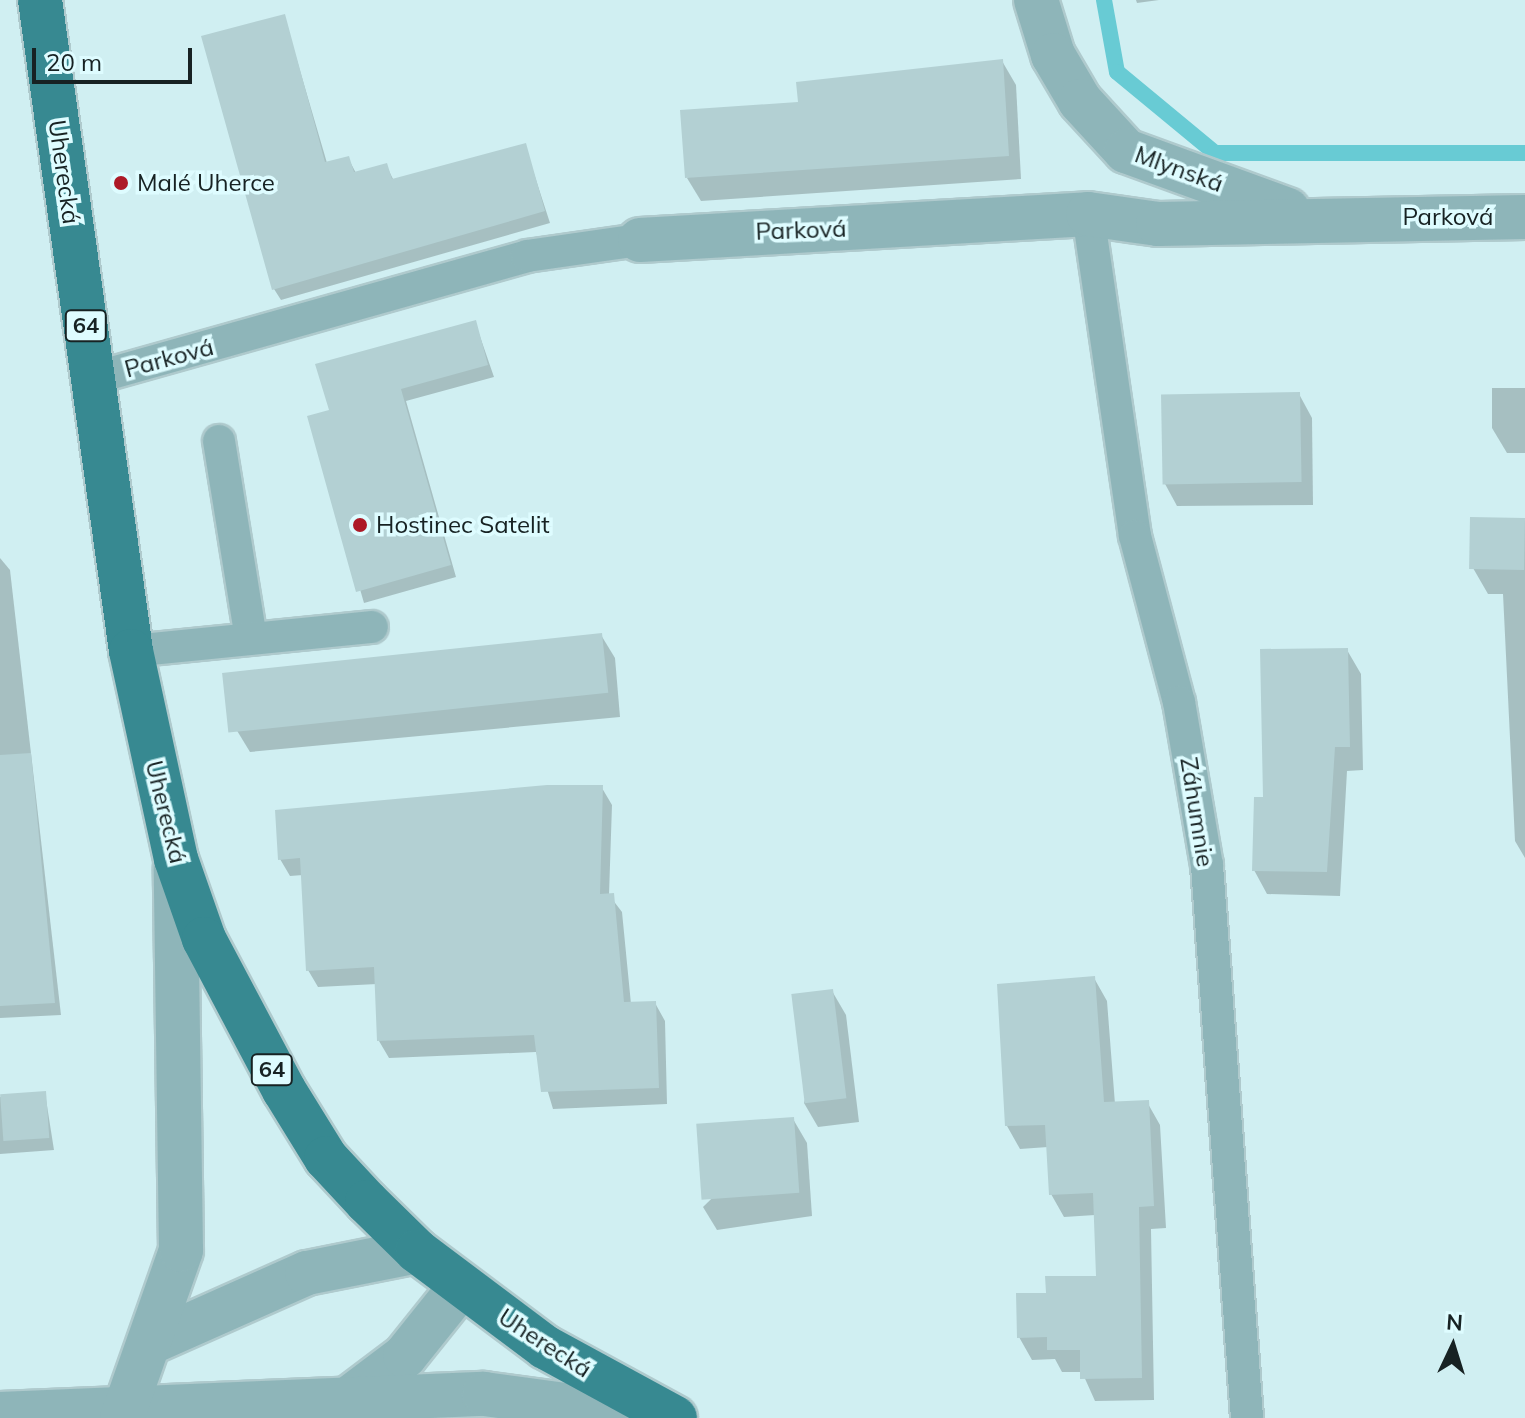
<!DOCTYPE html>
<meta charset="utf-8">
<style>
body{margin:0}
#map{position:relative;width:1525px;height:1418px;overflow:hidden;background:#d0eff2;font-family:Mulish,sans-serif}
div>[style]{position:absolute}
.shadow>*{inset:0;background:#0003}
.stream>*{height:16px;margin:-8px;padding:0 8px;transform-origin:8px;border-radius:8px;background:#68cbd4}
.building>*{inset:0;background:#b3d0d3;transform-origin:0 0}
.roads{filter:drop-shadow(2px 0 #afcacd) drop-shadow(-2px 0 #afcacd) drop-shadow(0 2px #afcacd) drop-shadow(0 -2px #afcacd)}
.lane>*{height:32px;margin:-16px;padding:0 16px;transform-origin:16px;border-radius:16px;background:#8eb5b9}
.street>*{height:44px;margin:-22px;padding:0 22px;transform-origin:22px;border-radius:22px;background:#8eb5b9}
.primary>*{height:44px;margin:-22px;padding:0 22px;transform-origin:22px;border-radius:22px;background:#378991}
.dots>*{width:22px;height:22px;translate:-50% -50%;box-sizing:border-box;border:4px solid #defcff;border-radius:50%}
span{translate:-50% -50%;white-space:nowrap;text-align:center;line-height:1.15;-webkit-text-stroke:7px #defcff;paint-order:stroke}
.shield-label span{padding:2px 6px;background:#defcff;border:2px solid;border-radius:6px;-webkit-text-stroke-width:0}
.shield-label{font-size:22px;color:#172223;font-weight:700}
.street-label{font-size:24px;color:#172223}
.poi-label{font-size:24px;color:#172223}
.left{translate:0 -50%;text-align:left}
.north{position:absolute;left:1413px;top:1306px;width:80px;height:80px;-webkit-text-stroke:6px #defcff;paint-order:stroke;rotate:4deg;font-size:22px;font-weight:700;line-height:32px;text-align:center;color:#172223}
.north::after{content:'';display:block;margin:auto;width:28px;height:36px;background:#172223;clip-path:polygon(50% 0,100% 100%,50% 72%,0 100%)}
.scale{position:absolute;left:32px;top:48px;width:160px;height:36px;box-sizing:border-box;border:4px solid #172223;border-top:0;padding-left:10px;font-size:24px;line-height:28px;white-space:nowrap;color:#172223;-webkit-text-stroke:6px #defcff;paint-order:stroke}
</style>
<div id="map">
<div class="shadow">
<i style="clip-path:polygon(1136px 0,1159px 0,1137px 3px)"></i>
<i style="clip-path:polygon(284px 16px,327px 163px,348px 158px,356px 173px,386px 165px,394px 181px,525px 146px,550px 223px,281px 300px,274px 289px)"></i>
<i style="clip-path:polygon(1002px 61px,1016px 85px,1021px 179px,701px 201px,687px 178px,800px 104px)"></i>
<i style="clip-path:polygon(475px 322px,494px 377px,406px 401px,456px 577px,364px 603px,310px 417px,331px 412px)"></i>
<i style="clip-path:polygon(1492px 388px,1525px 388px,1525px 453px,1507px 453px,1492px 428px)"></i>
<i style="clip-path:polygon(1299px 394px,1312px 418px,1313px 505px,1177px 506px,1164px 482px)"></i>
<i style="clip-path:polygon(1525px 520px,1525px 858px,1515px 841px,1503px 594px,1488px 594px,1473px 568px)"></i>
<i style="clip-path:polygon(0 558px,10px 570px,61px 1015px,0 1018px)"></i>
<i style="clip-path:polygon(601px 635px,615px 658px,620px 717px,250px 752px,236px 729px)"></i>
<i style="clip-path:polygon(1347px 650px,1361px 674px,1363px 770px,1347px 771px,1340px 896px,1267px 894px,1254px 870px,1265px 799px)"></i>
<i style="clip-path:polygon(602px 788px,612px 805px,609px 895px,622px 912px,631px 1004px,655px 1003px,665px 1021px,667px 1104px,553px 1109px,536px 1052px,389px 1058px,379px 1041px,377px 984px,318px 987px,308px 970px,303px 875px,290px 876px,280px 859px)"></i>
<i style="clip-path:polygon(1094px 978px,1107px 1001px,1115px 1104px,1147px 1102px,1160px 1125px,1166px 1228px,1151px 1229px,1154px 1400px,1095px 1401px,1082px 1372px,1062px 1372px,1055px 1359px,1032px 1360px,1019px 1337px,1048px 1294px,1098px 1278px,1095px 1215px,1064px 1217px,1051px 1194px,1048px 1147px,1020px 1149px,1007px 1126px)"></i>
<i style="clip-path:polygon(832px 991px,846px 1015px,859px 1122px,818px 1127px,804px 1103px)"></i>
<i style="clip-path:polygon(45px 1093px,54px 1150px,0 1154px,0 1097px)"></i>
<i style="clip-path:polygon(793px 1119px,807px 1143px,812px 1216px,717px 1230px,703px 1207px)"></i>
</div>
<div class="stream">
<i style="left:1104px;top:0;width:73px;rotate:79.8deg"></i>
<i style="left:1117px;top:72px;width:127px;rotate:39.6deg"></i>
<i style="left:1215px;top:153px;width:310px"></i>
</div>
<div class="building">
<i style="clip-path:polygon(285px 14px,325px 162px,349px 156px,354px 172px,387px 163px,392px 179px,526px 143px,545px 211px,272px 290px,201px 36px)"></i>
<i style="clip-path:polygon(1003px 59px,1009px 156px,685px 178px,680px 110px,798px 102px,796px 82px)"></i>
<i style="clip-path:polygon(476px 320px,488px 365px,401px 389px,451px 565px,356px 592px,307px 416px,329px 410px,315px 364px)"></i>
<i style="left:1300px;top:392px;width:90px;height:139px;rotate:89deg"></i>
<i style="left:1470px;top:517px;width:55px;height:52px;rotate:1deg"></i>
<i style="left:602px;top:633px;width:60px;height:382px;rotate:84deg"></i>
<i style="clip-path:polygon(1348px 648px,1350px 747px,1335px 747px,1327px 872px,1252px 871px,1254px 797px,1263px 797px,1260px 649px)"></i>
<i style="clip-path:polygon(31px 753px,55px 1003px,0 1006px,0 755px)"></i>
<i style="clip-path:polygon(547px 785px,603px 785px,600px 894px,614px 893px,624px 1002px,656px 1001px,659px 1088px,541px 1092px,534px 1035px,377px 1041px,374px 967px,306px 971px,300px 858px,278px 860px,275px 810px)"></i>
<i style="clip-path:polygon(1095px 976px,1104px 1102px,1149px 1100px,1154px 1206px,1139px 1207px,1142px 1378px,1080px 1379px,1080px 1350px,1047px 1350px,1047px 1337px,1017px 1338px,1016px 1293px,1046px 1293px,1045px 1276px,1096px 1276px,1093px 1193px,1049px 1195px,1045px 1125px,1005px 1126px,997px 984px)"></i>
<i style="left:833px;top:989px;width:110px;height:42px;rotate:83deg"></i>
<i style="left:46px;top:1091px;width:47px;height:46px;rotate:86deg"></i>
<i style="left:794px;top:1117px;width:76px;height:98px;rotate:86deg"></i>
</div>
<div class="roads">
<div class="lane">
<i style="left:1088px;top:214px;width:325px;rotate:81.7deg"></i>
<i style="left:1135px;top:536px;width:172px;rotate:75.2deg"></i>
<i style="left:1179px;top:702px;width:165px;rotate:80.3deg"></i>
<i style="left:1207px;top:865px;width:554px;rotate:85.86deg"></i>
<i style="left:94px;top:378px;width:450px;rotate:-15.7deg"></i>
<i style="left:527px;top:256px;width:114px;rotate:-8.1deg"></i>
<i style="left:219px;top:441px;width:200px;rotate:80.8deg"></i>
<i style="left:131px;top:651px;width:242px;rotate:-5.7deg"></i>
</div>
<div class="street">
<i style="left:1036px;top:0;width:58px;rotate:72.8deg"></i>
<i style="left:1053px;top:55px;width:53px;rotate:59.6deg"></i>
<i style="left:1080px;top:101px;width:68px;rotate:47.4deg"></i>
<i style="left:1126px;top:151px;width:172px;rotate:20deg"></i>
<i style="left:640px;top:240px;width:449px;rotate:-3.3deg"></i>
<i style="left:1088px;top:214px;width:71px;rotate:8.1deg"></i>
<i style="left:1158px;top:224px;width:367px;rotate:-1.1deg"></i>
<i style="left:154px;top:1341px;width:167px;rotate:-24deg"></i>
<i style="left:307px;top:1273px;width:112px;rotate:-11.3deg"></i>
<i style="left:352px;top:1396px;width:66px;rotate:-37deg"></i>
<i style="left:405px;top:1356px;width:90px;rotate:-51.3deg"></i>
<i style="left:0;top:1414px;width:484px;rotate:-2.4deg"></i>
<i style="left:484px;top:1394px;width:179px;rotate:7.7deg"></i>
<i style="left:122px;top:1418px;width:178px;rotate:-70.6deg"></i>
<i style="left:181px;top:1250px;width:381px;rotate:-90.8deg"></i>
</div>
<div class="primary">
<i style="left:40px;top:0;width:657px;rotate:82.04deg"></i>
<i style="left:131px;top:651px;width:213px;rotate:77.8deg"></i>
<i style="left:176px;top:859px;width:85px;rotate:70.7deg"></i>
<i style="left:204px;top:939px;width:171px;rotate:62.1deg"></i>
<i style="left:284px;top:1090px;width:80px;rotate:58.3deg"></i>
<i style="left:326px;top:1158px;width:60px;rotate:47deg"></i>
<i style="left:367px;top:1202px;width:70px;rotate:44.4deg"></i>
<i style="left:417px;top:1251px;width:160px;rotate:36.9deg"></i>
<i style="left:545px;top:1347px;width:148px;rotate:28.6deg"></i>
</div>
</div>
<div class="dots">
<i style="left:121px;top:183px;background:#ad1a27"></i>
<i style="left:360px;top:525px;background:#ad1a27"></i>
</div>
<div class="shield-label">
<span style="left:86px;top:326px">64</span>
<span style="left:272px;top:1070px">64</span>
</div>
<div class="street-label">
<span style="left:1179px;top:169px;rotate:20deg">Mlynská</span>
<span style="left:64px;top:172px;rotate:82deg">Uherecká</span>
<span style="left:1448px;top:217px">Parková</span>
<span style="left:801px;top:230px;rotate:-2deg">Parková</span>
<span style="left:169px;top:358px;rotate:-15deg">Parková</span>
<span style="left:166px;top:812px;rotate:76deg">Uherecká</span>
<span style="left:1197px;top:812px;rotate:81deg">Záhumnie</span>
<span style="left:545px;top:1343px;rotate:33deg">Uherecká</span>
</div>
<div class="poi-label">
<span class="left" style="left:137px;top:183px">Malé Uherce</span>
<span class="left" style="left:376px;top:525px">Hostinec Satelit</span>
</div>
<div class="north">N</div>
<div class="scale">20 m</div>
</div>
